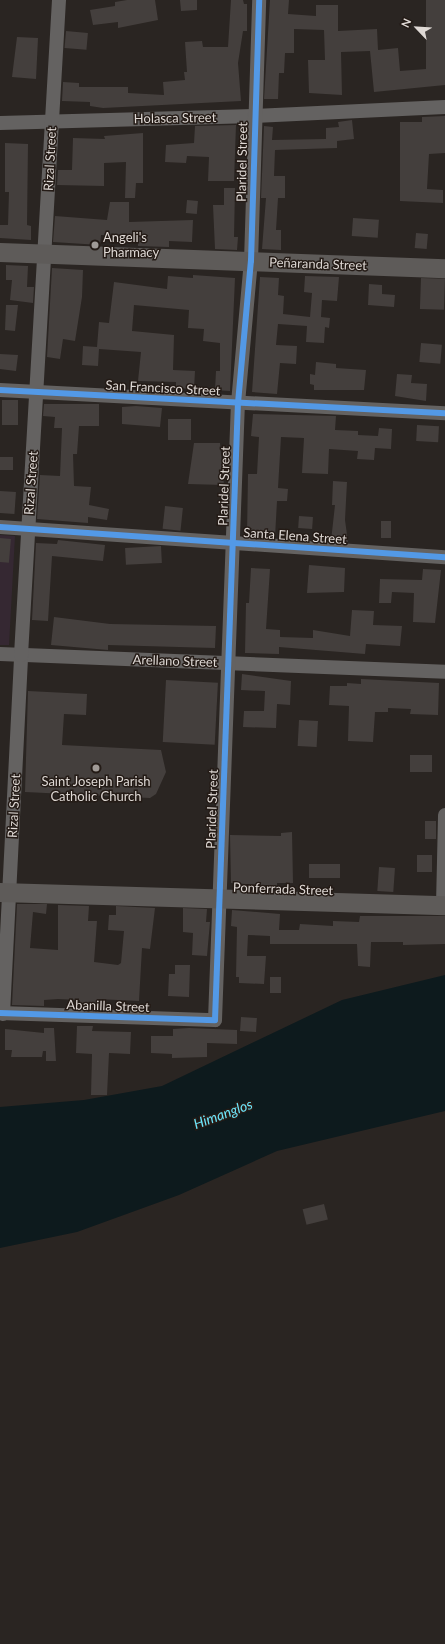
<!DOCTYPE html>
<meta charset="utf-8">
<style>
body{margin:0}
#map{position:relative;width:445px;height:1644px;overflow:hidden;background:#2a2522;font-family:Lato,sans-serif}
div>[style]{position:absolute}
.education>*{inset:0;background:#352832}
.water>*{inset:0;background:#0d1a1d}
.building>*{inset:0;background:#443f3d;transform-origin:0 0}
.street>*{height:14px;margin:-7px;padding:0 7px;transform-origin:7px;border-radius:7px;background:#646261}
.secondary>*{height:19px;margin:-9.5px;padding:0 9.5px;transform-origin:9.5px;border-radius:9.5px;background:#5e5b59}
.cycleway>*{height:6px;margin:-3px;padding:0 3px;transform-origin:3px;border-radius:3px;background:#5399e6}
.dots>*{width:11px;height:11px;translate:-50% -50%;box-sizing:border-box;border:2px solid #241b16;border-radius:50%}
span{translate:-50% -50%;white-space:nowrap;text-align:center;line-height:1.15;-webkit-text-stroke:3px #241b16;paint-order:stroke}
.street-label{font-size:13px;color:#dfd9d5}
.poi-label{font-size:13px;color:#dfd9d5}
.left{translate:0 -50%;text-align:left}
.water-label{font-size:14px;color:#6de6fb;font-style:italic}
.north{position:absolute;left:397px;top:8px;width:40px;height:40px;-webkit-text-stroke:3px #241b16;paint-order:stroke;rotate:295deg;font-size:11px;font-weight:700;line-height:16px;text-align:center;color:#dfd9d5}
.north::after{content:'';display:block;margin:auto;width:14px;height:18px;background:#dfd9d5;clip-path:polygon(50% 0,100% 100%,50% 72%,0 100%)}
</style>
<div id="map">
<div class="education">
<i style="clip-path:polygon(0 535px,15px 536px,9px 645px,0 645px)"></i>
</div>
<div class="water">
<i style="clip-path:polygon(445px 975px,445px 1111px,277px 1151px,179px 1195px,77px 1232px,0 1248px,0 1107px,84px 1100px,162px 1086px,342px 1000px)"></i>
</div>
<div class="building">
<i style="clip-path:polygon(127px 0,155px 0,158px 20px,118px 28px,118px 22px,93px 25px,90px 10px,115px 6px,115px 2px)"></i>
<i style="clip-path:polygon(180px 0,197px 0,197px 10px,181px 11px)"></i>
<i style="clip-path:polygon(231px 0,243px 0,244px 4px,247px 4px,247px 31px,243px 31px,238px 63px,241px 101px,103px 108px,90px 106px,90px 102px,62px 101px,63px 82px,79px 83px,79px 87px,128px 87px,128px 93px,164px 95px,163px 82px,185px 80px,184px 72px,187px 72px,185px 42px,202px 41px,203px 47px,228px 47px)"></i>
<i style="clip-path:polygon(270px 0,289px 0,288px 14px,316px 16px,316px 5px,338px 5px,338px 31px,377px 29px,378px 50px,398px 48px,400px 71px,426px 69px,426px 0,445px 0,445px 85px,374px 92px,370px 51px,341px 52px,342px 95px,309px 93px,308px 60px,325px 60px,324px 30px,294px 29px,294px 53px,285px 53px,284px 73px,279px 73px,278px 99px,264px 99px)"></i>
<i style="left:66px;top:31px;width:22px;height:17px;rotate:5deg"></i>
<i style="clip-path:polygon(17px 37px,38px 38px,36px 79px,12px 77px)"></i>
<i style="clip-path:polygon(445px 116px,445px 153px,429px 154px,427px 189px,443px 190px,443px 203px,400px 201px,400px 122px,422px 122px,422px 117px)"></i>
<i style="clip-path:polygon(352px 120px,354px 139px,337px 141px,337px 148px,275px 150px,274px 176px,285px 176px,285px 198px,278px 198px,276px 230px,281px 230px,281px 250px,262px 249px,266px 198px,261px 198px,264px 126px,273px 127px,272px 140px,326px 139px,326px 128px,339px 127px,338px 122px)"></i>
<i style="clip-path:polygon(236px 125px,234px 181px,208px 181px,209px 157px,187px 156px,186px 163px,165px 162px,166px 145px,194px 143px,195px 126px)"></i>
<i style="clip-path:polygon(143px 133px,143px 183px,136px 183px,135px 198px,125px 198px,126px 162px,104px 163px,104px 186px,57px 185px,58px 170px,72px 170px,73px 138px,105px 139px,104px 136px)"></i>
<i style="clip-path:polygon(5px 143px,28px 144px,27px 225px,31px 226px,31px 240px,0 238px,0 225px,8px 225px,9px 192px,5px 192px)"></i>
<i style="clip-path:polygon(224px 188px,235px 188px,234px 237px,238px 237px,237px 250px,215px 249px,213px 205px,224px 205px)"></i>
<i style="left:187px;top:200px;width:11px;height:13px;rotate:5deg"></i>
<i style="clip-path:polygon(110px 202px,129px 202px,129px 222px,193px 220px,192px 242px,169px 241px,169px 247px,138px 246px,138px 236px,101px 235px,100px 245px,53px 242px,55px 216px,107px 220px)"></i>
<i style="left:353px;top:218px;width:26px;height:18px;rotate:4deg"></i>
<i style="left:416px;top:233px;width:12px;height:15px;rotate:5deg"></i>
<i style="clip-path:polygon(6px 265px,28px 266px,27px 287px,34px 287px,33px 303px,10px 300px,12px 280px,6px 280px)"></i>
<i style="clip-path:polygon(52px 268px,83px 270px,82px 297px,75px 341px,63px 339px,60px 359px,47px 357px)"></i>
<i style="clip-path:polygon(193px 275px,235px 278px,230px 391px,215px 390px,216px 371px,220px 371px,220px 343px,203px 341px,204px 329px,188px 328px,189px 310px,134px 305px,132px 331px,174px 335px,173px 370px,195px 371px,194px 389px,176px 388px,176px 382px,138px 381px,141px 352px,99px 349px,98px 366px,82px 365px,83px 346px,97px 347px,99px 322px,109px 323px,114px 282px,167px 289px,168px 276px,193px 278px)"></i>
<i style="clip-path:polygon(305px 276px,339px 277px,337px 301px,322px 300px,321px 317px,330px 318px,329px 328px,325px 327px,324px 343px,306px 342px,307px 326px,278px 324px,276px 345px,297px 346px,296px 364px,280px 363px,277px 394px,252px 392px,260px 277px,279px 278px,278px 295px,284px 296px,283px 314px,310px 317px,312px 293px,304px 292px)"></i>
<i style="left:421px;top:278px;width:24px;height:31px;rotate:2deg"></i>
<i style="clip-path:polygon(369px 284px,382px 285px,382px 294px,395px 295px,394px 307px,368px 305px)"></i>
<i style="clip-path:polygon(6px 305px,18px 305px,15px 331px,5px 330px)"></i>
<i style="left:421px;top:343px;width:21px;height:19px;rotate:5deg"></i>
<i style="clip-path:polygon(0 354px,18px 355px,16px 371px,0 369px)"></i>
<i style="clip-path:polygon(316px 362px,336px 364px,336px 368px,366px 370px,364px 390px,314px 390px,314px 385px,310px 384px,310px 374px,315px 375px)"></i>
<i style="clip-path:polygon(397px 374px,412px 375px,411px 383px,427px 384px,426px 401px,395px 396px)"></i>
<i style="left:18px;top:400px;width:25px;height:16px;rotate:90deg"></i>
<i style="clip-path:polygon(44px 404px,99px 404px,99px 426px,79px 426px,77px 454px,73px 454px,74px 486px,91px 487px,89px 505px,109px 509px,107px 520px,88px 517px,88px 523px,37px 519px,40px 475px,60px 476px,62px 428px,54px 428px,55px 417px,43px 416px)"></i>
<i style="clip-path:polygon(136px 406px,162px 408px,160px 427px,122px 424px,122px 407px)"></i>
<i style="clip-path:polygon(253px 414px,336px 416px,335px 430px,358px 431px,358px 435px,378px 436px,379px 428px,392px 429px,391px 449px,375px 448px,374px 460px,357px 459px,358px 451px,329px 449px,328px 474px,302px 473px,304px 438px,281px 437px,278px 488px,288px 489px,287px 501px,277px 501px,275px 537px,247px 535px,248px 474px,257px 474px,259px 437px,251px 436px)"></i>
<i style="left:168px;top:419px;width:23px;height:21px"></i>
<i style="left:417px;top:425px;width:22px;height:16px;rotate:3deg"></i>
<i style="clip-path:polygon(194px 443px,220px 443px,224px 485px,188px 484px)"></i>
<i style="left:0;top:457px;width:13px;height:13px"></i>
<i style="clip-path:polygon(333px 481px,347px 482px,345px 520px,348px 542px,331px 541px,335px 505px,332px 505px)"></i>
<i style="left:0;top:491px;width:16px;height:22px;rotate:4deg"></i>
<i style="left:165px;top:506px;width:18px;height:23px;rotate:6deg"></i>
<i style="left:299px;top:516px;width:14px;height:12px;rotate:4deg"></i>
<i style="left:381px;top:521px;width:10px;height:17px"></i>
<i style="left:0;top:538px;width:11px;height:24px;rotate:5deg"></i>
<i style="clip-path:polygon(58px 540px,105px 545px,103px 561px,52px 556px,48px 621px,32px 620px,36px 543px,57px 544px)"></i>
<i style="left:161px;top:546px;width:17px;height:36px;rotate:87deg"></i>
<i style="clip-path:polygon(309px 565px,345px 568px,344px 592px,307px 593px)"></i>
<i style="clip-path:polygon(251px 568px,270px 569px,266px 629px,280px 630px,280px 637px,313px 638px,313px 630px,350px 636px,352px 610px,374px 611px,373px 625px,402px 626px,400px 646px,366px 644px,365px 654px,279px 647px,279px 654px,245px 653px,246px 603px,249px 603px)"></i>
<i style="clip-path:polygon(423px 569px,441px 570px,435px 623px,413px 622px,414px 593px,392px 592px,391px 603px,379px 603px,380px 579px,422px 580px)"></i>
<i style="clip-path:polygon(54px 617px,110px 624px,216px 626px,215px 648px,108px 645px,108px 650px,51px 645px)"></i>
<i style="clip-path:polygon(242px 674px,291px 681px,290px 705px,277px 704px,276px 728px,243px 727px,244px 711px,264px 711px,265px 691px,241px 690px)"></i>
<i style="clip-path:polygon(361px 679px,439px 683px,438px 715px,410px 714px,411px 709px,388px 708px,388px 712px,375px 712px,373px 742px,348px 741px,349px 706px,329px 705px,330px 686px,347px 686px,347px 683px,361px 684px)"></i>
<i style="left:166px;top:680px;width:52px;height:62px;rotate:3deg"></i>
<i style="clip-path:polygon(28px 691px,87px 694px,86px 715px,64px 714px,62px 745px,161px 750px,166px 772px,156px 794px,150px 798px,25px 792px)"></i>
<i style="left:299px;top:720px;width:19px;height:26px;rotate:3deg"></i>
<i style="left:410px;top:755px;width:22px;height:17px"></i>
<i style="left:425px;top:821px;width:11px;height:18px"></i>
<i style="clip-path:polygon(292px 832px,293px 883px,277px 883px,277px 886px,231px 883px,230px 835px,281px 836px,281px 833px)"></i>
<i style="left:417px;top:855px;width:15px;height:17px"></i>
<i style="left:309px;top:864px;width:31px;height:14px"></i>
<i style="left:379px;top:867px;width:16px;height:24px;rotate:4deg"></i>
<i style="clip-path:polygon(17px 904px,47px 904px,46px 914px,33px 912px,30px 948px,58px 950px,58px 905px,89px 906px,88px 921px,97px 921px,94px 962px,118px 965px,121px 963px,124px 931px,108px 930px,109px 915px,116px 915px,116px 906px,155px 908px,150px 949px,142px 948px,139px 1001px,97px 999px,97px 1007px,93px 1008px,80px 1007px,80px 1000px,58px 999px,44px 1000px,44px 1006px,12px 1005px)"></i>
<i style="clip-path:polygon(183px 908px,207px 909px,206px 922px,210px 922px,207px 956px,192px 955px,193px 933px,183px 932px)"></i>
<i style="clip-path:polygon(232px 910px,280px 914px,279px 930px,299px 930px,300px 924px,333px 926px,333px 921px,359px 922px,360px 916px,445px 916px,445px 944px,403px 945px,403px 942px,371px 942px,370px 967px,358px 966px,357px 944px,270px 944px,270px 936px,248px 935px,247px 956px,266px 956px,264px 984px,239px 983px,239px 977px,236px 977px,237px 927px,231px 926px)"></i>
<i style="clip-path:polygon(175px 965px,190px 965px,189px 997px,168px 996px,169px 974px,175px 974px)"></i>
<i style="left:270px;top:977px;width:11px;height:16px"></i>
<i style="left:241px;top:1017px;width:16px;height:14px;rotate:4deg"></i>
<i style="clip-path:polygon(77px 1026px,93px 1026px,92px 1031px,131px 1032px,130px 1054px,109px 1053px,107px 1095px,91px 1095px,92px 1054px,76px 1053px)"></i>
<i style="clip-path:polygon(44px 1028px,54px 1028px,56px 1061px,46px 1061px,46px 1051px,43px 1051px,42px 1057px,11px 1057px,12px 1050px,5px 1050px,5px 1029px,44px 1033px)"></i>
<i style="clip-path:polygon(189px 1028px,237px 1030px,237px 1044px,207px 1043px,207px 1057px,172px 1058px,172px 1054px,151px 1053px,151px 1036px,173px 1036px,173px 1029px)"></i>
<i style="left:324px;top:1204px;width:16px;height:22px;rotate:76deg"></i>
</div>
<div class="street">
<i style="left:0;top:123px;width:254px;rotate:-1.6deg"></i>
<i style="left:254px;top:116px;width:191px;rotate:-2.7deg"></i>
<i style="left:0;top:390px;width:446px;rotate:3deg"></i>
<i style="left:0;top:527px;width:446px;rotate:3.9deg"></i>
<i style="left:0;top:654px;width:445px;rotate:2.3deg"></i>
<i style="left:443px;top:905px;width:90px;rotate:-88.7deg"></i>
<i style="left:0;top:1013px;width:215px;rotate:1.9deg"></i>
<i style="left:215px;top:1020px;width:617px;rotate:-87.87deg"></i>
<i style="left:238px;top:403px;width:143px;rotate:-84.8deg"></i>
<i style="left:251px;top:261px;width:261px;rotate:-88.2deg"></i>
<i style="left:3px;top:1014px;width:359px;rotate:-87.1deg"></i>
<i style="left:21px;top:655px;width:656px;rotate:-86.68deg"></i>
</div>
<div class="secondary">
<i style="left:0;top:252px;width:445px;rotate:2.1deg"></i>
<i style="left:0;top:892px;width:445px;rotate:1.7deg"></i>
</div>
<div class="cycleway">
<i style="left:0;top:390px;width:446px;rotate:3deg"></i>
<i style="left:0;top:527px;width:446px;rotate:3.9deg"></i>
<i style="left:0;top:1013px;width:215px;rotate:1.9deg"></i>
<i style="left:215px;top:1020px;width:617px;rotate:-87.87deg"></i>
<i style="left:238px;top:403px;width:143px;rotate:-84.8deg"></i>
<i style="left:251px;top:261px;width:261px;rotate:-88.2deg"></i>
</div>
<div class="dots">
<i style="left:95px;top:245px;background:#a09a96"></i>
<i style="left:96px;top:768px;background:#a09a96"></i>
</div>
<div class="street-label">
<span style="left:175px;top:118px;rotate:-1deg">Holasca Street</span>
<span style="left:50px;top:159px;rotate:-87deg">Rizal Street</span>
<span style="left:242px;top:162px;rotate:-89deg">Plaridel Street</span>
<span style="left:318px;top:264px;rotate:2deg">Peñaranda Street</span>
<span style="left:163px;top:388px;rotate:3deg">San Francisco Street</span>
<span style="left:31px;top:483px;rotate:-86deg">Rizal Street</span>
<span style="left:224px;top:486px;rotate:-88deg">Plaridel Street</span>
<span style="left:295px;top:536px;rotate:4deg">Santa Elena Street</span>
<span style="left:175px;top:661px;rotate:2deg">Arellano Street</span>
<span style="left:14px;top:806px;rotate:-87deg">Rizal Street</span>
<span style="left:212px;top:809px;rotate:-88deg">Plaridel Street</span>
<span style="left:283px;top:889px;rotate:2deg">Ponferrada Street</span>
<span style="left:108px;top:1006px;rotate:2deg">Abanilla Street</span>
</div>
<div class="poi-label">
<span class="left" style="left:103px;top:245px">Angeli's<br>Pharmacy</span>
<span style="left:96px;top:789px">Saint Joseph Parish<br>Catholic Church</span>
</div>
<div class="water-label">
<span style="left:223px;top:1114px;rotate:-20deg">Himanglos</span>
</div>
<div class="north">N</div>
</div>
